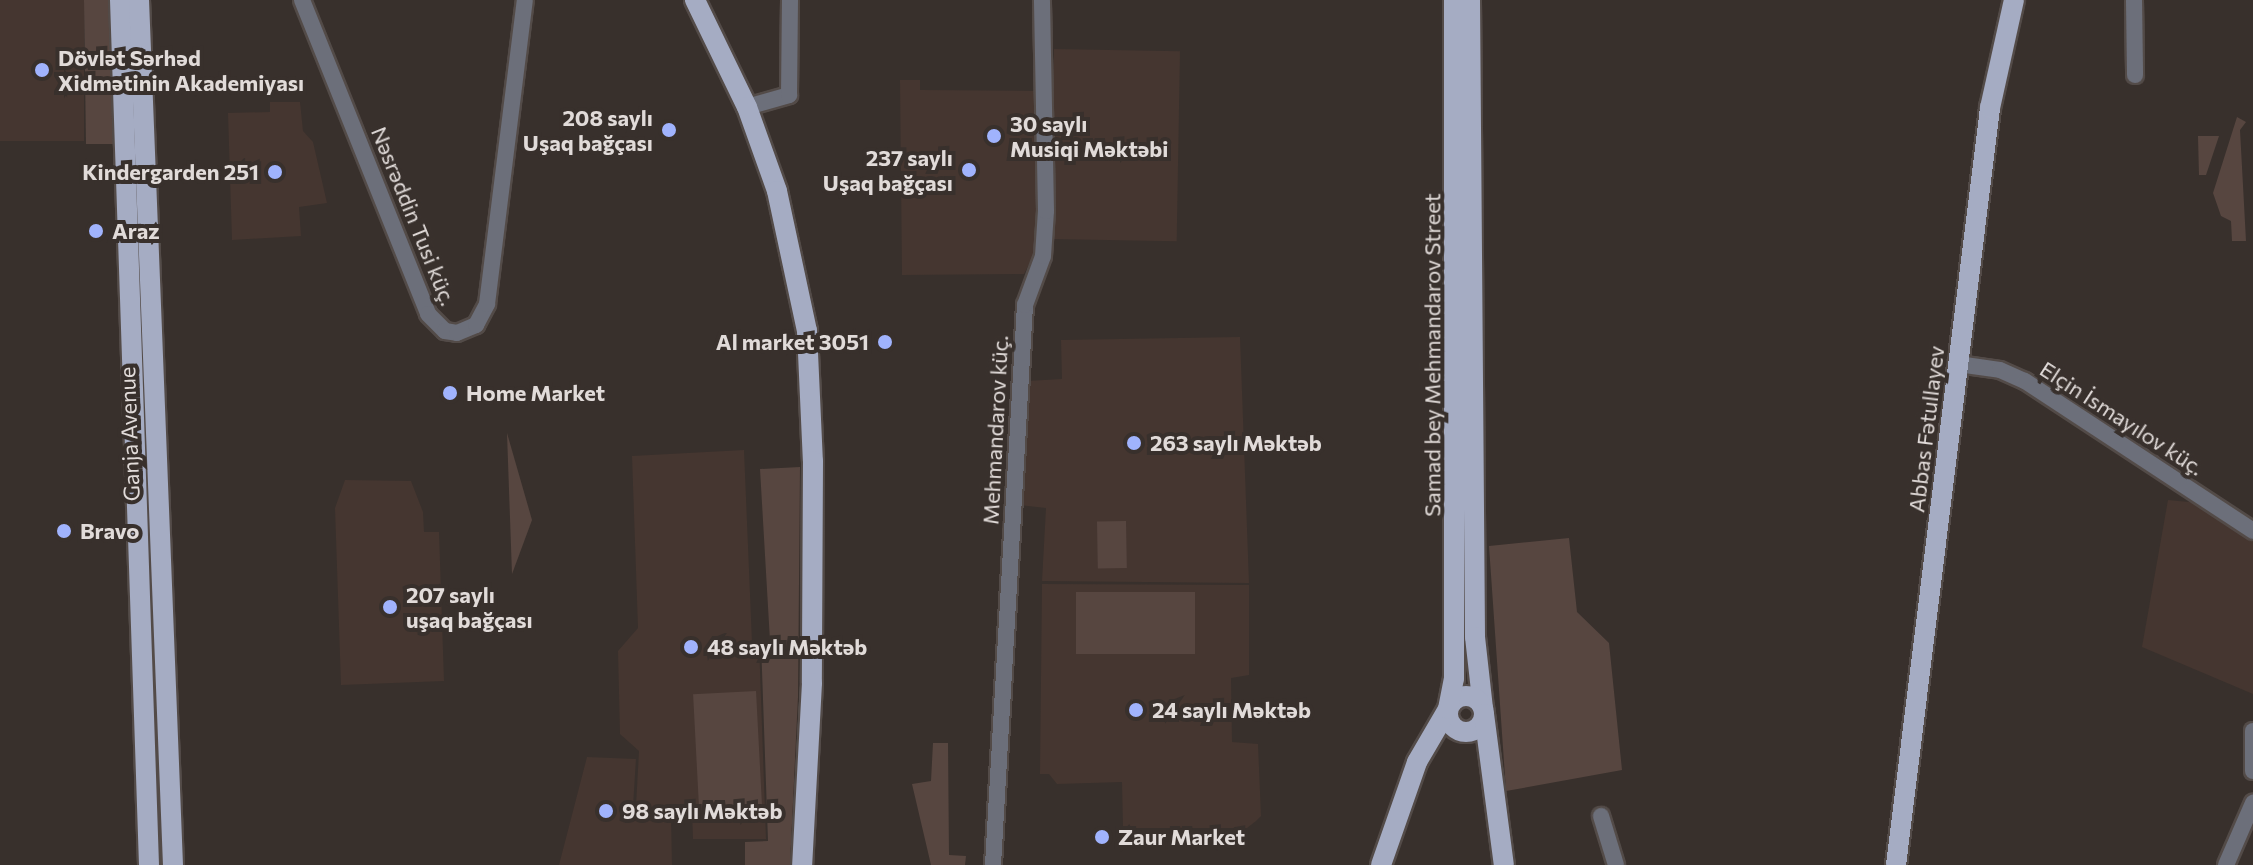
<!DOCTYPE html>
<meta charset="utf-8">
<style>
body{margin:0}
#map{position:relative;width:2253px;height:865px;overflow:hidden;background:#38302c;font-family:Commissioner,sans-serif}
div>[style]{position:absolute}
.built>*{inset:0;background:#453630;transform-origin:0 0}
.green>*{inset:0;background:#574640;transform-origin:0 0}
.roads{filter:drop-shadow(2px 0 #534b48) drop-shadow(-2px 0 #534b48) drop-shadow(0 2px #534b48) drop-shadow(0 -2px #534b48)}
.minor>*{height:16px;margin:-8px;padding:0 8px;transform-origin:8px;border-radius:8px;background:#6c6f7a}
.major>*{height:20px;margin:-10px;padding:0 10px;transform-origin:10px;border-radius:10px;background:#a5acc3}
.major>.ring{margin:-10px;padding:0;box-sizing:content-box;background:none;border:20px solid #a5acc3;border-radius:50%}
.dots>*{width:22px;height:22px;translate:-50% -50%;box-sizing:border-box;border:4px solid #38302c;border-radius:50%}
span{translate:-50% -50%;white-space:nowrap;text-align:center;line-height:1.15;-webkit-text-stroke:8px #38302c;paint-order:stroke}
.poi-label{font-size:22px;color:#e1dbd9;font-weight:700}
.left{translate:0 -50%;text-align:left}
.right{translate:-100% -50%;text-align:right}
.street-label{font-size:22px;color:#e1dbd9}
</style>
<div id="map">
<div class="built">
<i style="left:0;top:0;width:84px;height:141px"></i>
<i style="left:1054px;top:49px;width:126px;height:190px;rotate:1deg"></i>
<i style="clip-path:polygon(900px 80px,920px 80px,920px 90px,1037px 91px,1037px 249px,1024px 274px,902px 275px)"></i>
<i style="clip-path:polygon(270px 102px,300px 102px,303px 131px,313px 142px,327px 203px,299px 207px,301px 236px,232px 240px,228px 113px,270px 112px)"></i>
<i style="clip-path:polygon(1240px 337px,1249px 583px,1042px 581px,1046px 508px,1019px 505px,1027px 381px,1062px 379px,1061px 340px)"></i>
<i style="clip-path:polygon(744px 450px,752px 642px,759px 642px,766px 839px,693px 839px,692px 812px,650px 813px,636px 806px,639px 751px,620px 734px,618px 651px,638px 628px,632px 456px)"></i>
<i style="clip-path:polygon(345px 480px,411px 481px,423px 512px,424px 532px,439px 532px,444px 681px,341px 685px,335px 508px)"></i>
<i style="clip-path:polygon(2168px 500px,2200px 503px,2253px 536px,2253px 694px,2142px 647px)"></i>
<i style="clip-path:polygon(1042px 584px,1249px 585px,1249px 675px,1231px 678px,1232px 742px,1258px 744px,1261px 816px,1256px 821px,1247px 828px,1123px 828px,1122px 782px,1057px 784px,1049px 774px,1040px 774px)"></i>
<i style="clip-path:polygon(587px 757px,636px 759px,633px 807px,671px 816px,672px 865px,559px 865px)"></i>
</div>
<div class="green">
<i style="clip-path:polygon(84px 0,109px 0,115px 144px,86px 144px)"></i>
<i style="clip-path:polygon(2237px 117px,2246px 122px,2240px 130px,2246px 241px,2232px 241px,2231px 221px,2221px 216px,2213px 193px)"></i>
<i style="clip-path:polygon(2198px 136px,2219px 136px,2206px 175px,2199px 175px)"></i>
<i style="clip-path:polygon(507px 433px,532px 520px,512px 574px)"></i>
<i style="clip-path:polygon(800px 467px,798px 697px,790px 865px,745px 865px,745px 842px,768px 841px,761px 642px,770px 641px,760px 469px)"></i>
<i style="left:1126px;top:521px;width:47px;height:29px;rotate:89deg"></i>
<i style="clip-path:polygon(1569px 538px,1577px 612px,1609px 643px,1622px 770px,1506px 791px,1489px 546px)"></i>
<i style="left:1076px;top:592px;width:119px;height:62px"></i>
<i style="left:756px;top:691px;width:129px;height:63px;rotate:87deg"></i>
<i style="clip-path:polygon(933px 743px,948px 743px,949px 855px,966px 856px,965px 865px,931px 865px,912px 784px,931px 781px)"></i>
</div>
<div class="roads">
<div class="minor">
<i style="left:302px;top:0;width:338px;rotate:68.1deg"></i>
<i style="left:428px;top:314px;width:24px;rotate:45deg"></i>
<i style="left:445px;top:331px;width:12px;rotate:9deg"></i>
<i style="left:457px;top:333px;width:21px;rotate:-23deg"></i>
<i style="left:476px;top:325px;width:24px;rotate:-62deg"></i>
<i style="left:487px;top:304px;width:306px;rotate:-82.9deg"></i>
<i style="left:2134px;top:0;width:75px;rotate:89.2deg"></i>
<i style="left:747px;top:107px;width:44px;rotate:-15.9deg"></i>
<i style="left:789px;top:95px;width:95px;rotate:-89.4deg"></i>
<i style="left:1958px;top:364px;width:42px;rotate:8.1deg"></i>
<i style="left:2000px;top:370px;width:27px;rotate:24deg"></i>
<i style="left:2025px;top:381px;width:273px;rotate:33.3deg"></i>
<i style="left:2253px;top:731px;width:40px;rotate:90deg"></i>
<i style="left:1601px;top:816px;width:51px;rotate:73deg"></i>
<i style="left:993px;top:865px;width:561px;rotate:-86.73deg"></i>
<i style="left:1025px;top:305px;width:52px;rotate:-69.8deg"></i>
<i style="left:1043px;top:256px;width:45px;rotate:-86.2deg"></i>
<i style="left:1046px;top:211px;width:211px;rotate:-91.1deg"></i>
<i style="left:2226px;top:865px;width:68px;rotate:-66.5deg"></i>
</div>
<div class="major">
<i style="left:120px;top:0;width:865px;rotate:88.08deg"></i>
<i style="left:139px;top:0;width:866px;rotate:87.75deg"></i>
<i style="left:695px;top:0;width:119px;rotate:64.1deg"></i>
<i style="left:747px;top:107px;width:89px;rotate:70.3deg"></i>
<i style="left:777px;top:191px;width:143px;rotate:77.9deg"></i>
<i style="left:807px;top:331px;width:130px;rotate:87.4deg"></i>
<i style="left:813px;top:461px;width:222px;rotate:90.3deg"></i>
<i style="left:812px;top:683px;width:182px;rotate:93.1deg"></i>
<i style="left:1470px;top:0;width:637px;rotate:89.55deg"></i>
<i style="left:1475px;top:637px;width:71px;rotate:83.6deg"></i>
<i class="ring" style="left:1448px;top:696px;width:16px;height:16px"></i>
<i style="left:1484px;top:714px;width:152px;rotate:82.5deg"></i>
<i style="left:1381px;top:865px;width:109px;rotate:-70.7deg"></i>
<i style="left:1417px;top:762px;width:61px;rotate:-59.7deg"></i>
<i style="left:1448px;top:709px;width:31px;rotate:-79deg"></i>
<i style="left:1454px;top:679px;width:679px;rotate:-90deg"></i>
<i style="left:1896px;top:865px;width:763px;rotate:-82.92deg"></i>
<i style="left:1990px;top:108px;width:111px;rotate:-77.5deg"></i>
</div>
</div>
<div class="dots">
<i style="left:42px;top:70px;background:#a0b3fd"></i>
<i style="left:669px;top:130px;background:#a0b3fd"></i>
<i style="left:994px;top:136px;background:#a0b3fd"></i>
<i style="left:969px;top:170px;background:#a0b3fd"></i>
<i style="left:275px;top:172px;background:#a0b3fd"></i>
<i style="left:96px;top:231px;background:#a0b3fd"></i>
<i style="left:885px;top:342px;background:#a0b3fd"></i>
<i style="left:450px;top:393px;background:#a0b3fd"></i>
<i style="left:1134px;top:443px;background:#a0b3fd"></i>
<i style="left:64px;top:531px;background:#a0b3fd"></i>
<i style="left:390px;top:607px;background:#a0b3fd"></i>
<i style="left:691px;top:647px;background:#a0b3fd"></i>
<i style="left:1136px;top:710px;background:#a0b3fd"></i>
<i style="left:606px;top:811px;background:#a0b3fd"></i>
<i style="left:1102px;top:837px;background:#a0b3fd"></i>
</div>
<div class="poi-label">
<span class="left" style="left:58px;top:70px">Dövlət Sərhəd<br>Xidmətinin Akademiyası</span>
<span class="right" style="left:653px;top:130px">208 saylı<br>Uşaq bağçası</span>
<span class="left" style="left:1010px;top:136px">30 saylı<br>Musiqi Məktəbi</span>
<span class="right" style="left:953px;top:170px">237 saylı<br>Uşaq bağçası</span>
<span class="right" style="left:259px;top:172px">Kindergarden 251</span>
<span class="left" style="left:112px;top:231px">Araz</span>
<span class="right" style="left:869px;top:342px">Al market 3051</span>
<span class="left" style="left:466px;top:393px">Home Market</span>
<span class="left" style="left:1150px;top:443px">263 saylı Məktəb</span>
<span class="left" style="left:80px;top:531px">Bravo</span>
<span class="left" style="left:406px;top:607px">207 saylı<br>uşaq bağçası</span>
<span class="left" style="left:707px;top:647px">48 saylı Məktəb</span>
<span class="left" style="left:1152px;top:710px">24 saylı Məktəb</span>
<span class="left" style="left:622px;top:811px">98 saylı Məktəb</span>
<span class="left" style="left:1118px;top:837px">Zaur Market</span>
</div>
<div class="street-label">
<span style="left:414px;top:216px;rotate:68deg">Nəsrəddin Tusi küç.</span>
<span style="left:1432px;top:355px;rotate:-90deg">Samad bey Mehmandarov Street</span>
<span style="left:2122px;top:418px;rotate:33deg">Elçin İsmayılov küç.</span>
<span style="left:1926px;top:429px;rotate:-83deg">Abbas Fətullayev</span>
<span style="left:995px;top:430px;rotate:-87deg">Mehmandarov küç.</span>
<span style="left:129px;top:434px;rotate:-92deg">Ganja Avenue</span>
</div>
</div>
